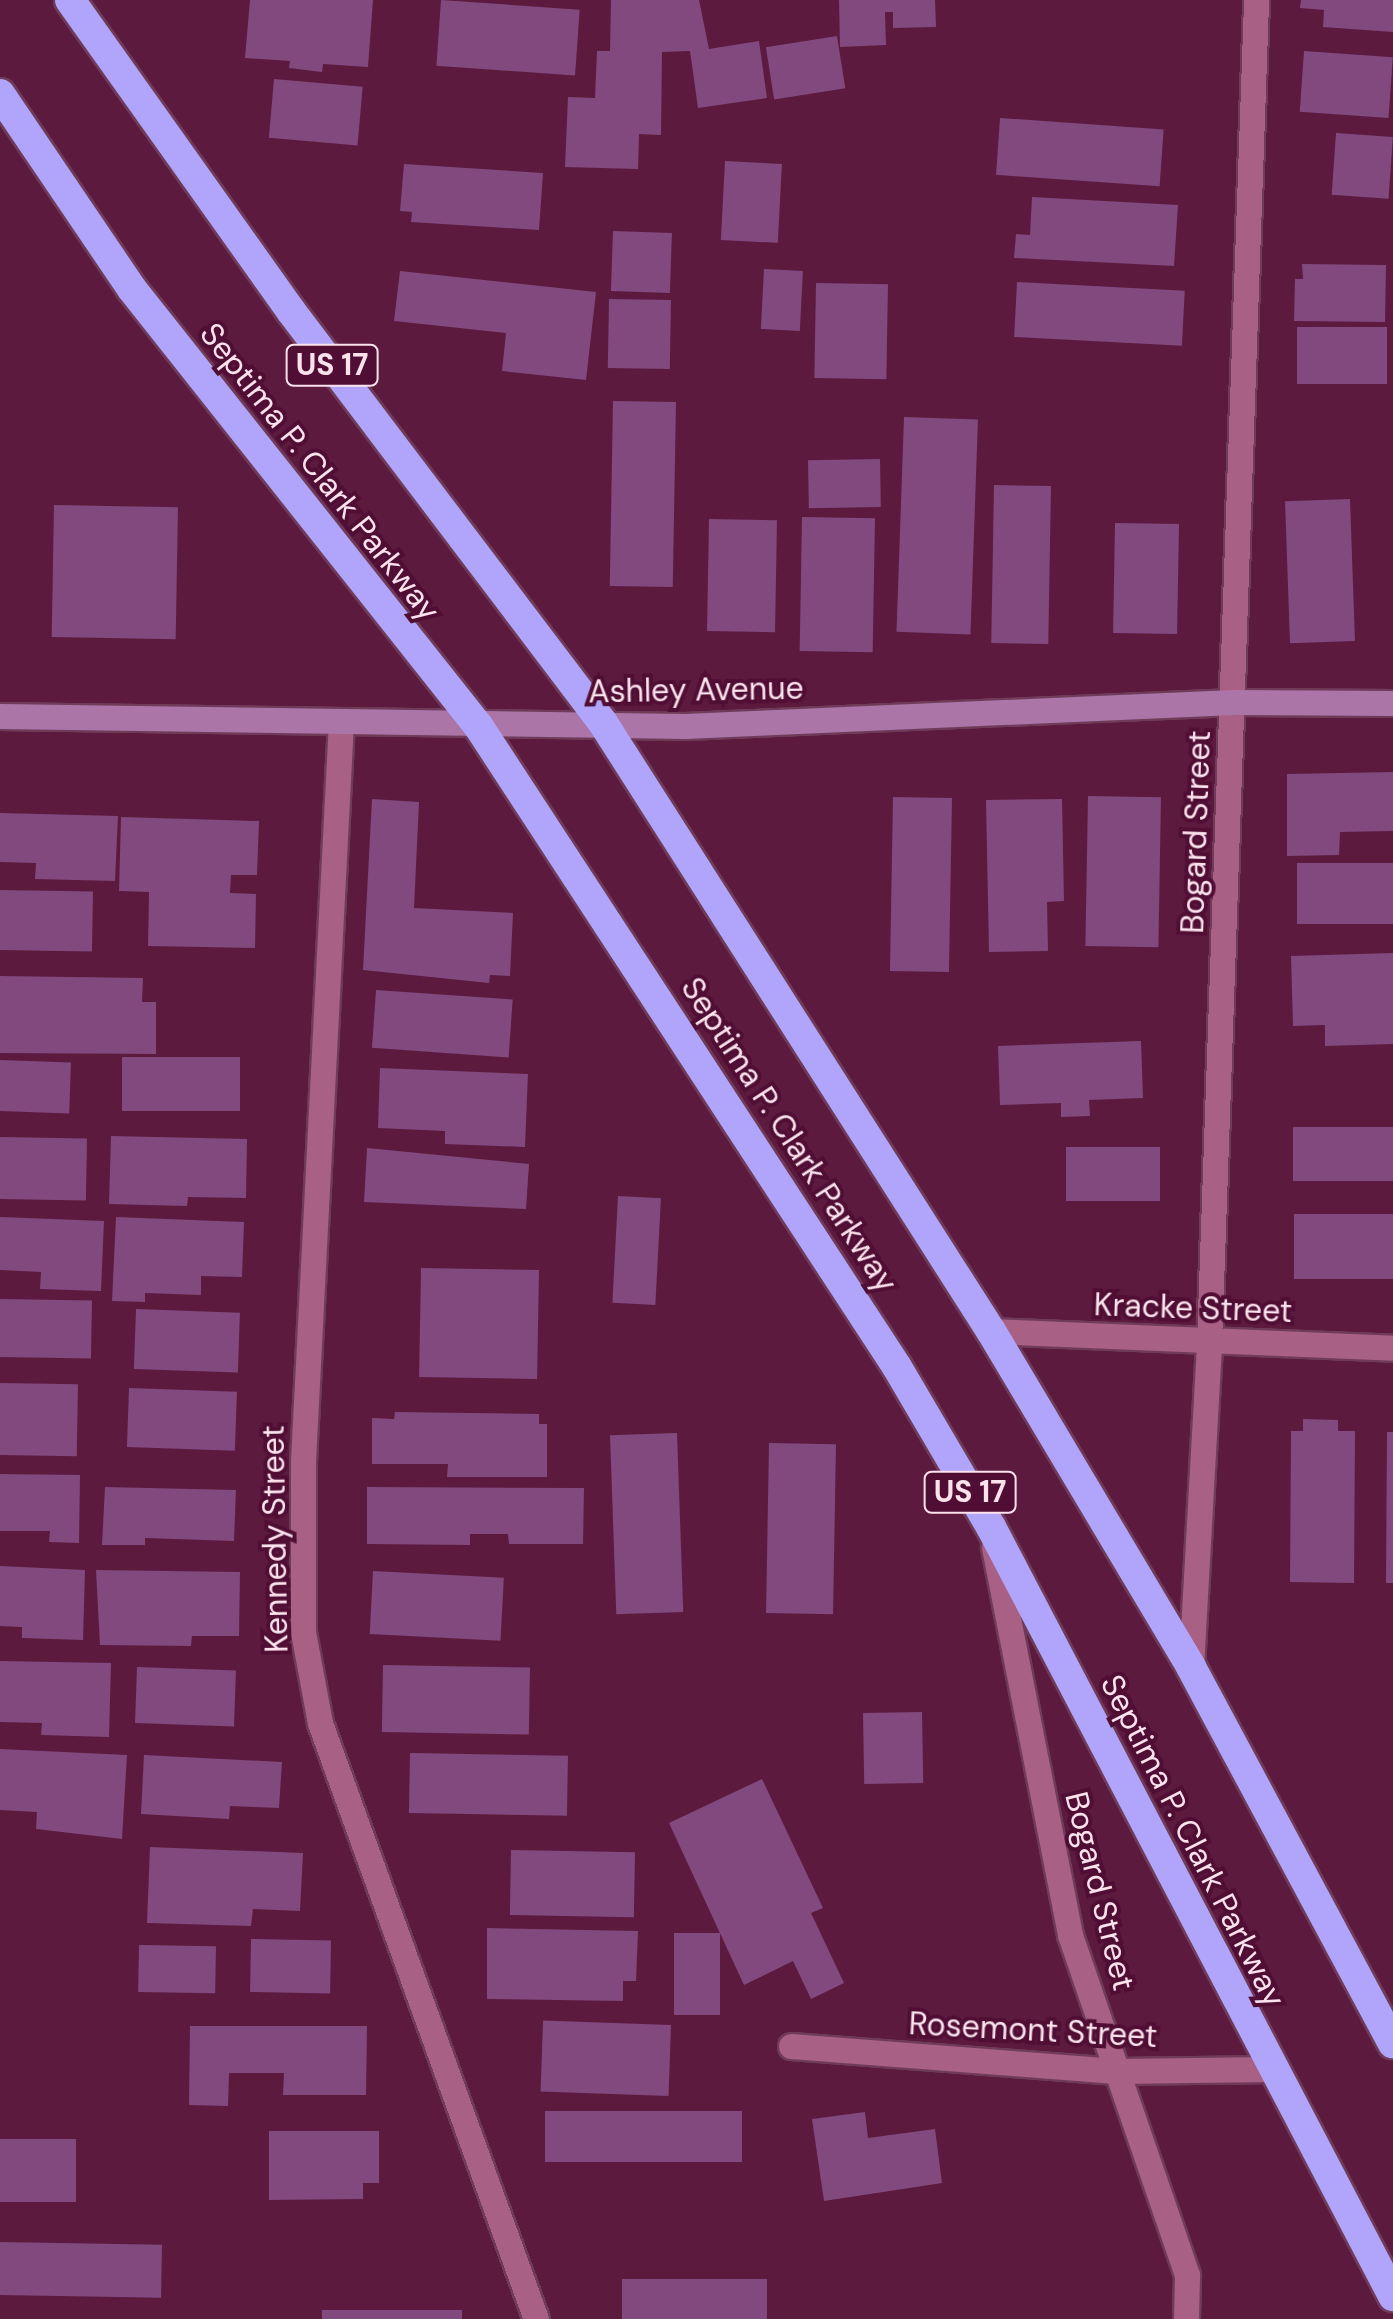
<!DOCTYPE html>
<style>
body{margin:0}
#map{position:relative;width:1393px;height:2319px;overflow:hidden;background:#5c1a3f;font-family:"DM Sans",sans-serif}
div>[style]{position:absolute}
.building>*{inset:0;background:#81497d;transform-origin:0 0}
.roads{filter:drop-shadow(2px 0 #6f3b59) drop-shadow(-2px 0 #6f3b59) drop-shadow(0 2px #6f3b59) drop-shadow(0 -2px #6f3b59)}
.street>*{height:25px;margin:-12.5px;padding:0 12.5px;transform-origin:12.5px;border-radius:12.5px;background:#a96085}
.secondary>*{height:25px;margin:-12.5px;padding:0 12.5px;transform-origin:12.5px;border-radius:12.5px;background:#ab75a8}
.highway>*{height:30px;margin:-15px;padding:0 15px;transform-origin:15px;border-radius:15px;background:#b1a5fb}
span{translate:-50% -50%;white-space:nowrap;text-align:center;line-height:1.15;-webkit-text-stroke:8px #500e34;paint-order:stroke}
.shield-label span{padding:2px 8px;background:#500e34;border:2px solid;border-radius:8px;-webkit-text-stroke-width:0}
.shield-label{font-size:30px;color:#fbe2ed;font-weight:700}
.street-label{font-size:32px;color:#fbe2ed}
</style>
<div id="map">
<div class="building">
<i style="clip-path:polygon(250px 0,373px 0,368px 67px,323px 64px,322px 72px,289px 68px,290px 61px,245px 58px)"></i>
<i style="left:441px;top:0;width:139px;height:66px;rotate:4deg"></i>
<i style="clip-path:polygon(611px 0,699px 0,709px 49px,759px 41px,767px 98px,698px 108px,690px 51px,662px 52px,661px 135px,639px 134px,638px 169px,565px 167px,568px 97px,595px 98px,597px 51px,610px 51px)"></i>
<i style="clip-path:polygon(839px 0,935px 0,936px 27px,893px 28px,893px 12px,885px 12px,886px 45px,840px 47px)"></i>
<i style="clip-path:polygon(1301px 0,1393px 0,1393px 32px,1323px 27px,1324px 10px,1300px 8px)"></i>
<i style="left:837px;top:36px;width:53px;height:72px;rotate:81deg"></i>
<i style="left:1304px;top:51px;width:89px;height:61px;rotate:4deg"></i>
<i style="left:274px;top:79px;width:89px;height:59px;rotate:5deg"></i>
<i style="left:1000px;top:118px;width:164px;height:57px;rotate:4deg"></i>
<i style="left:1336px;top:133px;width:57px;height:62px;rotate:4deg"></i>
<i style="left:725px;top:161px;width:57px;height:79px;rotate:3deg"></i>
<i style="clip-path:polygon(404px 164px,543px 173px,539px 230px,411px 222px,412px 212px,400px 211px)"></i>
<i style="clip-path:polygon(1032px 197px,1178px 205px,1174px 266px,1014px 258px,1016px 234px,1030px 235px)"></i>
<i style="left:613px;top:231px;width:59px;height:60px;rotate:2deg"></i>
<i style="clip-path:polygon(1302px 264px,1386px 265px,1385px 322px,1294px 321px,1295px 279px,1303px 279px)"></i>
<i style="left:764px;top:269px;width:39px;height:60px;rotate:3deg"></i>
<i style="clip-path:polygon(400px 271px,596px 292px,586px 380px,502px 371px,506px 333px,394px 321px)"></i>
<i style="left:1017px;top:282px;width:168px;height:55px;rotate:3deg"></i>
<i style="left:816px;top:283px;width:72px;height:95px;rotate:1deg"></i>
<i style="left:609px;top:299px;width:62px;height:69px;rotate:1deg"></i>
<i style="left:1387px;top:327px;width:57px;height:90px;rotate:90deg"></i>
<i style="left:613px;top:401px;width:63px;height:185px;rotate:1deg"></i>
<i style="left:904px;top:417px;width:74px;height:215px;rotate:2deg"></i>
<i style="left:880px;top:459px;width:48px;height:72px;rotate:89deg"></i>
<i style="left:994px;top:485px;width:57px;height:158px;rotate:1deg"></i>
<i style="left:1350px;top:499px;width:142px;height:65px;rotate:88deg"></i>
<i style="left:54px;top:505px;width:124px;height:132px;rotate:1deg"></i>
<i style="left:802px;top:517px;width:73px;height:134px;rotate:1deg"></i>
<i style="left:709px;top:519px;width:68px;height:112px;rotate:1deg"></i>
<i style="left:1115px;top:523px;width:64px;height:110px;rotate:1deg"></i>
<i style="clip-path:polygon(1393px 772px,1393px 831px,1340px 832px,1339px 855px,1287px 856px,1287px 774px)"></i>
<i style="left:1088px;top:796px;width:73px;height:150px;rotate:1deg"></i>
<i style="left:893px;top:797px;width:59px;height:174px;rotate:1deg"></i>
<i style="clip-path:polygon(372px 799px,419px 802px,414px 908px,513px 913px,510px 976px,490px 975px,489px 983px,363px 970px)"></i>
<i style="clip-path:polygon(1062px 799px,1064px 901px,1047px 902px,1048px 951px,989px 952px,986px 800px)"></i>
<i style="clip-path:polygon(0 813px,118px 816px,115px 881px,35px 879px,36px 863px,0 862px)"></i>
<i style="clip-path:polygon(121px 817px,259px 821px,257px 875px,231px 875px,230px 893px,256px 894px,255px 948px,148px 946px,149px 892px,119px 891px)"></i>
<i style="left:1297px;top:863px;width:96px;height:61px"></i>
<i style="left:0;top:890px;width:93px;height:60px;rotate:1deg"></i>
<i style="clip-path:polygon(1393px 953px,1393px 1044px,1325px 1046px,1325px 1025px,1293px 1026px,1291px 956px)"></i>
<i style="clip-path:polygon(0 976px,143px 978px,142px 1002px,156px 1002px,156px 1054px,0 1053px)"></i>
<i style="left:376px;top:990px;width:137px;height:58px;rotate:4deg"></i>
<i style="clip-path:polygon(1141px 1041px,1143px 1098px,1089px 1100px,1090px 1116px,1061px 1117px,1061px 1103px,1000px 1105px,998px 1046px)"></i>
<i style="left:122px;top:1057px;width:118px;height:54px"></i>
<i style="left:0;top:1060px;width:71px;height:51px;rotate:2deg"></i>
<i style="clip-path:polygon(380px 1068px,528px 1074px,525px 1147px,445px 1144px,445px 1131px,378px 1128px)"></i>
<i style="left:1393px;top:1127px;width:54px;height:100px;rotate:90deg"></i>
<i style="clip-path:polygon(111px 1136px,247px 1139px,246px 1198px,188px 1197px,187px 1206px,109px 1204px)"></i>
<i style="left:0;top:1137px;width:87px;height:62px;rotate:1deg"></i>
<i style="left:1066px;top:1147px;width:94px;height:54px"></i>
<i style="clip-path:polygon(367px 1148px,529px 1164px,526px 1209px,364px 1202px)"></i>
<i style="left:618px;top:1196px;width:43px;height:107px;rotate:3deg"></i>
<i style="left:1393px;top:1214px;width:65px;height:99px;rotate:90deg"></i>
<i style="clip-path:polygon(0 1217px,104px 1221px,101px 1291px,40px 1289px,41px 1272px,0 1270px)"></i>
<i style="clip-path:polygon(116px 1217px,244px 1222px,242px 1277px,201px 1276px,201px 1295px,145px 1293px,145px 1302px,112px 1301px)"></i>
<i style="left:421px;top:1268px;width:118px;height:109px;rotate:1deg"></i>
<i style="left:0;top:1299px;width:92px;height:58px;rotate:1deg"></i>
<i style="left:136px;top:1309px;width:104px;height:60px;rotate:2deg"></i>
<i style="left:0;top:1383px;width:78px;height:72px;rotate:1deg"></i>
<i style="left:129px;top:1388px;width:108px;height:59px;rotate:2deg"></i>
<i style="clip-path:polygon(395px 1412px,539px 1414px,539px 1424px,547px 1424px,547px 1477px,447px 1477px,448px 1464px,372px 1464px,372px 1418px,394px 1419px)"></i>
<i style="clip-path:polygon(1303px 1419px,1338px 1420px,1338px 1431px,1355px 1431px,1354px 1583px,1290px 1582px,1291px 1431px,1303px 1431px)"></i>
<i style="clip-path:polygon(1387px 1432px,1393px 1432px,1393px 1583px,1386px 1583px)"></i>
<i style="left:677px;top:1433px;width:179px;height:67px;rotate:88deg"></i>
<i style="left:769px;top:1443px;width:67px;height:170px;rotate:1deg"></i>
<i style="clip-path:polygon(0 1474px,80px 1475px,79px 1543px,49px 1542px,50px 1531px,0 1531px)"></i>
<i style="clip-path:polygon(105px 1487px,236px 1490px,234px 1541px,145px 1538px,145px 1545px,102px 1545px)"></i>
<i style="clip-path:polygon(367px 1487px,584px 1488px,583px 1544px,509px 1544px,508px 1534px,470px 1534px,470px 1545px,367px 1544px)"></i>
<i style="clip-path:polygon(0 1566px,85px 1570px,83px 1640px,22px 1638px,22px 1627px,0 1626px)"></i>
<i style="clip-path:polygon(96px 1570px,240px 1572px,239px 1636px,192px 1636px,191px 1646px,100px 1645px)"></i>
<i style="left:373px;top:1571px;width:131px;height:63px;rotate:3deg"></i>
<i style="clip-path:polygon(0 1661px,111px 1663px,109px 1737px,41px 1735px,42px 1723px,0 1722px)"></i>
<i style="left:383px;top:1665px;width:147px;height:67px;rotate:1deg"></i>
<i style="left:137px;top:1667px;width:99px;height:56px;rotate:2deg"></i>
<i style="left:922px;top:1712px;width:71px;height:59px;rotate:89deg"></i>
<i style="clip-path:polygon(0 1749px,127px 1755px,122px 1839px,36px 1829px,37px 1812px,0 1810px)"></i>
<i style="left:410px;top:1753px;width:158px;height:60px;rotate:1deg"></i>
<i style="clip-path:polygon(144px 1755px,282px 1762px,279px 1808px,230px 1806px,229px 1819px,141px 1814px)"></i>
<i style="clip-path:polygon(762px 1779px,823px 1908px,811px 1913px,844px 1983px,811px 1999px,793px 1961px,744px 1985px,669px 1823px)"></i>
<i style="clip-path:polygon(150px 1847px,303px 1853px,300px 1911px,253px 1909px,251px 1926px,147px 1923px)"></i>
<i style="left:511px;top:1850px;width:124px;height:65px;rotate:1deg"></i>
<i style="clip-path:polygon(487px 1928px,638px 1931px,636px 1981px,623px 1981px,623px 2001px,487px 1999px)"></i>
<i style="left:674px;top:1933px;width:46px;height:82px"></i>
<i style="left:251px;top:1939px;width:80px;height:53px;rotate:1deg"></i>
<i style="left:139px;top:1945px;width:77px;height:47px;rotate:1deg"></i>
<i style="left:671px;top:2025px;width:71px;height:128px;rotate:92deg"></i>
<i style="clip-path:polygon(190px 2026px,367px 2026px,366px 2095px,283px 2095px,284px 2073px,229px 2073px,228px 2106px,189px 2105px)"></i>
<i style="left:742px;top:2111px;width:51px;height:197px;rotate:90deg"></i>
<i style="clip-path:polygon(865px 2112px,868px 2138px,935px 2129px,942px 2183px,824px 2201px,812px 2119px)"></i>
<i style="clip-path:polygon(269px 2131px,379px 2131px,379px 2183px,363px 2183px,363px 2199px,269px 2200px)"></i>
<i style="left:0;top:2139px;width:76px;height:63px"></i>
<i style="left:0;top:2242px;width:162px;height:53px;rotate:1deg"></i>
<i style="left:767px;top:2279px;width:40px;height:145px;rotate:90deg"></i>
<i style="left:322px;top:2310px;width:140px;height:9px"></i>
</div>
<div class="roads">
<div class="street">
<i style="left:341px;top:721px;width:740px;rotate:92.94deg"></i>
<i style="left:303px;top:1460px;width:172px;rotate:90deg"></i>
<i style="left:303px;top:1632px;width:93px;rotate:79.4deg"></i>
<i style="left:320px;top:1723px;width:634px;rotate:70.08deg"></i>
<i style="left:991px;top:1331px;width:402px;rotate:2.4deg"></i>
<i style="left:994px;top:1547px;width:395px;rotate:78.9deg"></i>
<i style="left:1070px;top:1935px;width:360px;rotate:71deg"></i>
<i style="left:1187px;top:2275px;width:44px;rotate:91.3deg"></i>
<i style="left:1191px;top:1667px;width:325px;rotate:-86.8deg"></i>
<i style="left:1209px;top:1342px;width:1343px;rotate:-87.99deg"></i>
<i style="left:791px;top:2046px;width:326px;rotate:4.4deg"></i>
<i style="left:1116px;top:2071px;width:156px;rotate:-0.7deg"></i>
</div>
<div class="secondary">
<i style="left:0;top:716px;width:685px;rotate:0.84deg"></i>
<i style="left:685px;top:726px;width:549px;rotate:-2.51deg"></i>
<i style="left:1233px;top:702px;width:160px;rotate:0.4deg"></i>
</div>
<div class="highway">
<i style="left:70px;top:0;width:382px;rotate:54.6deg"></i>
<i style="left:291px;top:311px;width:517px;rotate:52.86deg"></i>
<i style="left:603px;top:723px;width:721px;rotate:57.46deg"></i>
<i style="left:991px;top:1331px;width:391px;rotate:59.2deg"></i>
<i style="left:1191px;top:1667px;width:427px;rotate:61.8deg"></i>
<i style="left:0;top:94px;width:235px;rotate:55.9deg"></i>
<i style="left:132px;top:289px;width:559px;rotate:51.61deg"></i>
<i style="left:479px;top:727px;width:764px;rotate:56.85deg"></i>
<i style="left:897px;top:1367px;width:186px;rotate:59.6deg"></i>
<i style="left:991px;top:1527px;width:868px;rotate:62.4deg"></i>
</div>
</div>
<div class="shield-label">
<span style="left:332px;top:365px">US 17</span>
<span style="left:970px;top:1492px">US 17</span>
</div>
<div class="street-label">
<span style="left:320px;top:472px;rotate:52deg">Septima P. Clark Parkway</span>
<span style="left:696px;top:690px;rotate:-1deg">Ashley Avenue</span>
<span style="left:1196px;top:832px;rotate:-88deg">Bogard Street</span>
<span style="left:789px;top:1135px;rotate:57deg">Septima P. Clark Parkway</span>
<span style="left:1193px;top:1308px;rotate:2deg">Kracke Street</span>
<span style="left:275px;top:1539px;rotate:-91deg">Kennedy Street</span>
<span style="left:1193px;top:1841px;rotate:63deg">Septima P. Clark Parkway</span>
<span style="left:1100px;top:1891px;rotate:76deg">Bogard Street</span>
<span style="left:1033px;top:2030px;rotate:3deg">Rosemont Street</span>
</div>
</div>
